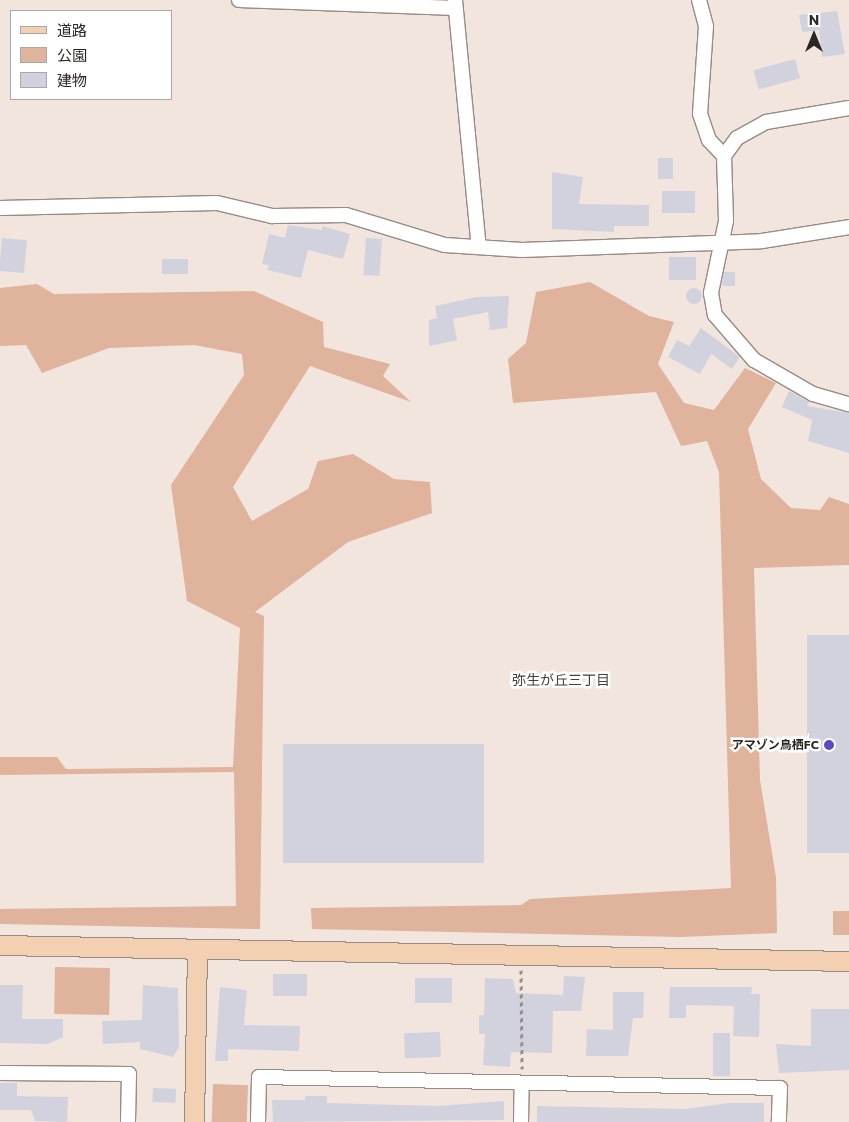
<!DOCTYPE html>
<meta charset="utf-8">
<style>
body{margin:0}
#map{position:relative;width:849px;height:1122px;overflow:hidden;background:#f1e5de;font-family:Commissioner,"Noto Sans JP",sans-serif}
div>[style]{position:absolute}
.green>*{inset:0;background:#dfb39c;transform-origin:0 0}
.building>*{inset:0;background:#d2d2de;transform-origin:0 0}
.round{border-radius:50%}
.path>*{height:3px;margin-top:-1.5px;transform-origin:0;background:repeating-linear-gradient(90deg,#988f8a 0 4px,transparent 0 8px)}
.roads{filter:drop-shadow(1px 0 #968b85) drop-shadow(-1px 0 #968b85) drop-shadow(0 1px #968b85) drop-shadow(0 -1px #968b85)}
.street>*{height:14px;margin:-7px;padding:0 7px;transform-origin:7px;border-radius:7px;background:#fff}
.secondary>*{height:19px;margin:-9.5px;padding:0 9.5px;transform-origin:9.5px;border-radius:9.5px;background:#f4d0b2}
.dots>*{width:14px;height:14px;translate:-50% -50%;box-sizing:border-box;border:2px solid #fff;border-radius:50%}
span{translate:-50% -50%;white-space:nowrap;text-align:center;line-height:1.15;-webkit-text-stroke:5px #fff;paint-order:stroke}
.poi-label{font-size:12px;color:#2b2624;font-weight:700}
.right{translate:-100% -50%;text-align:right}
.neighbourhood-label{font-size:14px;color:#483e39}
.legend{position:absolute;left:10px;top:10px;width:162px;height:90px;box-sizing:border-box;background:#fff;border:1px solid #aaa8a7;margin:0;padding:6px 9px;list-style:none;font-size:15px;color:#2b2624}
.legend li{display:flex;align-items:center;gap:10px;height:25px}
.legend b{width:25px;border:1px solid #aaa8a7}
.north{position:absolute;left:789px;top:10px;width:50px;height:50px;-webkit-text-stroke:4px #fff;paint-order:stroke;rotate:0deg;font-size:14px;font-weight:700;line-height:20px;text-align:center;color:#2b2624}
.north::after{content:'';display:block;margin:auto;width:18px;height:22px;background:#2b2624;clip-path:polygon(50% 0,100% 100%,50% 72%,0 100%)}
</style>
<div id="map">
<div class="green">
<i style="clip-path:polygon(590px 282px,649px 316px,674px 322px,658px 364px,684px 403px,714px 410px,745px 368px,776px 383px,748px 429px,761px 479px,791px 508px,820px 510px,829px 497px,849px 504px,849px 565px,754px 568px,760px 780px,776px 877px,777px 933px,681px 937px,312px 929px,311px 908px,521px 905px,530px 899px,731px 888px,719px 472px,707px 441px,681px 446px,656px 392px,513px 403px,508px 359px,526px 343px,536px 292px)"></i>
<i style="clip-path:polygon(37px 284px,54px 294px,254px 291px,323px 322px,324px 347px,390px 364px,383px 376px,411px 402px,310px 366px,233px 487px,252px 521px,308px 489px,318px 461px,353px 454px,394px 479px,430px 482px,432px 513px,348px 542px,255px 612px,264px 616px,260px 929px,0 924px,0 909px,236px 906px,234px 772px,0 775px,0 757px,57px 757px,66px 769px,233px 767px,240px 628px,187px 601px,171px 485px,244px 375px,242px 354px,194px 345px,109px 348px,42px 373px,26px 345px,0 346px,0 288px)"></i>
<i style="left:833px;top:911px;width:16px;height:24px"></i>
<i style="left:55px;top:967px;width:55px;height:47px;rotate:1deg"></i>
<i style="left:213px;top:1084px;width:35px;height:38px;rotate:2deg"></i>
</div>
<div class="building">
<i style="clip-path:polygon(837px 11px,845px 54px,822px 57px,819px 30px,802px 32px,799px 15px)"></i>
<i style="left:795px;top:59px;width:20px;height:43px;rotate:75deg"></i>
<i style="left:658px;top:158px;width:15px;height:21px"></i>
<i style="clip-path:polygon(552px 172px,583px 177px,579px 204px,649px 205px,649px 226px,614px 226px,614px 232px,552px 229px)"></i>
<i style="left:662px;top:191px;width:33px;height:22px"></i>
<i style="clip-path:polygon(288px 225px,322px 230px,322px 226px,350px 234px,343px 259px,308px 250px,301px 278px,267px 270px,269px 265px,262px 264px,269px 234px,285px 238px)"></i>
<i style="left:2px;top:238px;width:25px;height:33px;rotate:5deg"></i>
<i style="left:366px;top:238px;width:16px;height:37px;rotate:4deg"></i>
<i style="left:669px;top:257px;width:27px;height:23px"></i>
<i style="left:162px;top:259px;width:26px;height:15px"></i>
<i style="clip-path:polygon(724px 272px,735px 272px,735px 286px,722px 286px)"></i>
<i class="round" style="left:686px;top:288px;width:16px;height:16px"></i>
<i style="clip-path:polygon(509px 296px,507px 328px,490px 330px,488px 312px,453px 319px,457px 340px,429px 346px,429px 320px,437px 318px,435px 306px,477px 297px)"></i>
<i style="clip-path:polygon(701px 328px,740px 357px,732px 369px,711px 354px,700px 374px,668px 357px,677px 340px,689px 346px)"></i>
<i style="clip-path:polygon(789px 391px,809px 402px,807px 406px,849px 413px,849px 453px,808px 441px,812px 420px,782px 407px)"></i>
<i style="left:849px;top:635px;width:218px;height:42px;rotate:90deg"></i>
<i style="left:484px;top:744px;width:119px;height:201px;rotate:90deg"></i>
<i style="left:273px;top:974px;width:34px;height:22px"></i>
<i style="clip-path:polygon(564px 976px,585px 977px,581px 1011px,553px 1011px,552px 1053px,511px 1052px,510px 1067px,483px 1065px,485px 1034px,479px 1034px,479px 1015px,484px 1015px,485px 978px,513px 979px,516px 993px,563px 995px)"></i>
<i style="left:452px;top:978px;width:25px;height:37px;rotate:90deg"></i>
<i style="clip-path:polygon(0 985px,23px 985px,22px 1019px,63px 1019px,63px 1037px,48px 1044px,0 1043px)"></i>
<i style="clip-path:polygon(143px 985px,178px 988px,179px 1047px,173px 1057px,140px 1049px,140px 1042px,103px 1044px,102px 1021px,142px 1020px)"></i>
<i style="clip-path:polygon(220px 987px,247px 990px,244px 1025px,300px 1026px,299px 1051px,228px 1049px,228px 1061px,215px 1061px)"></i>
<i style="clip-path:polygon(670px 987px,752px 987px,751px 994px,760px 994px,759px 1037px,733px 1036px,734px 1006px,686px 1005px,686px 1018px,669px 1018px)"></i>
<i style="clip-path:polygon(613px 992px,644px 992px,643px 1018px,633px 1018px,628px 1056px,586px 1056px,587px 1029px,613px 1030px)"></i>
<i style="clip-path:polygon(811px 1009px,849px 1009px,849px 1070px,779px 1073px,776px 1044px,811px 1046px)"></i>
<i style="left:440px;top:1032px;width:25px;height:36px;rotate:88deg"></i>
<i style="left:713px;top:1033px;width:17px;height:43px"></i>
<i style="clip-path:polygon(0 1083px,17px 1083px,17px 1096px,68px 1097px,67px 1122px,35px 1121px,31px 1110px,0 1110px)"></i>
<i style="left:153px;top:1088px;width:23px;height:14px;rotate:2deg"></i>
<i style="clip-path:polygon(305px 1096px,327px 1096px,327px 1103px,438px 1106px,504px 1101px,504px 1120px,273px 1122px,272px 1100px,305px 1100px)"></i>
<i style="clip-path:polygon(728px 1103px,764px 1103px,764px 1122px,537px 1122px,537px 1106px,686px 1109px)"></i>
</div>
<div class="path">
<i style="left:521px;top:970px;width:99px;rotate:89.4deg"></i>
</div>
<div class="roads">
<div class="street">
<i style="left:239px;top:0;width:216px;rotate:2.1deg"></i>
<i style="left:455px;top:0;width:248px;rotate:84.5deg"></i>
<i style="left:699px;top:0;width:27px;rotate:75deg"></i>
<i style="left:706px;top:26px;width:88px;rotate:93.9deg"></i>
<i style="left:700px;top:114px;width:28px;rotate:71deg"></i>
<i style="left:709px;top:140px;width:22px;rotate:47deg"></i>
<i style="left:849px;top:108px;width:84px;rotate:170.4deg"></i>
<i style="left:766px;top:122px;width:33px;rotate:151deg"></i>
<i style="left:737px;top:138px;width:22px;rotate:126deg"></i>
<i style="left:724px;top:156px;width:65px;rotate:88.2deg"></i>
<i style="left:726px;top:221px;width:74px;rotate:101.8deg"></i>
<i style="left:711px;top:293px;width:22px;rotate:80deg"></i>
<i style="left:715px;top:315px;width:60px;rotate:49.1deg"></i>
<i style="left:754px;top:360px;width:68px;rotate:30deg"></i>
<i style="left:813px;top:394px;width:37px;rotate:16deg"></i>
<i style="left:0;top:208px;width:217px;rotate:-1.3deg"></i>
<i style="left:217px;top:203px;width:57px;rotate:13.3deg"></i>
<i style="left:272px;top:216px;width:74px;rotate:-0.8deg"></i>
<i style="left:346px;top:215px;width:103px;rotate:16.9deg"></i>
<i style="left:445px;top:245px;width:77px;rotate:3.7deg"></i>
<i style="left:522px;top:250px;width:240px;rotate:-2.1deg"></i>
<i style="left:762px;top:241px;width:88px;rotate:-9.1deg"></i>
<i style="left:0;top:1073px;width:129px;rotate:0.4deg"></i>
<i style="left:129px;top:1074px;width:48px;rotate:91.2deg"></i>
<i style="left:258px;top:1122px;width:45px;rotate:-88.7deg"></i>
<i style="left:259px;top:1077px;width:521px;rotate:1.21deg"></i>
<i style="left:780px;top:1088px;width:34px;rotate:92deg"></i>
<i style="left:521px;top:1122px;width:39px;rotate:-89deg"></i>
</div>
<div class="secondary">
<i style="left:0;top:945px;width:849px;rotate:1.08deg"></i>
<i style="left:194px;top:1122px;width:171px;rotate:-89deg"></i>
</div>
</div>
<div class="dots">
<i style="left:829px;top:745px;background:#5f49c1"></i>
</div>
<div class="poi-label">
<span class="right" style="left:819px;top:745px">アマゾン鳥栖FC</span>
</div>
<div class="neighbourhood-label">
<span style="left:561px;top:680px">弥生が丘三丁目</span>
</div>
<ul class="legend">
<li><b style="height:6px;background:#f4d0b2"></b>道路</li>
<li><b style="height:14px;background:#dfb39c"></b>公園</li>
<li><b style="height:14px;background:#d2d2de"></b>建物</li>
</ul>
<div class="north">N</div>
</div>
